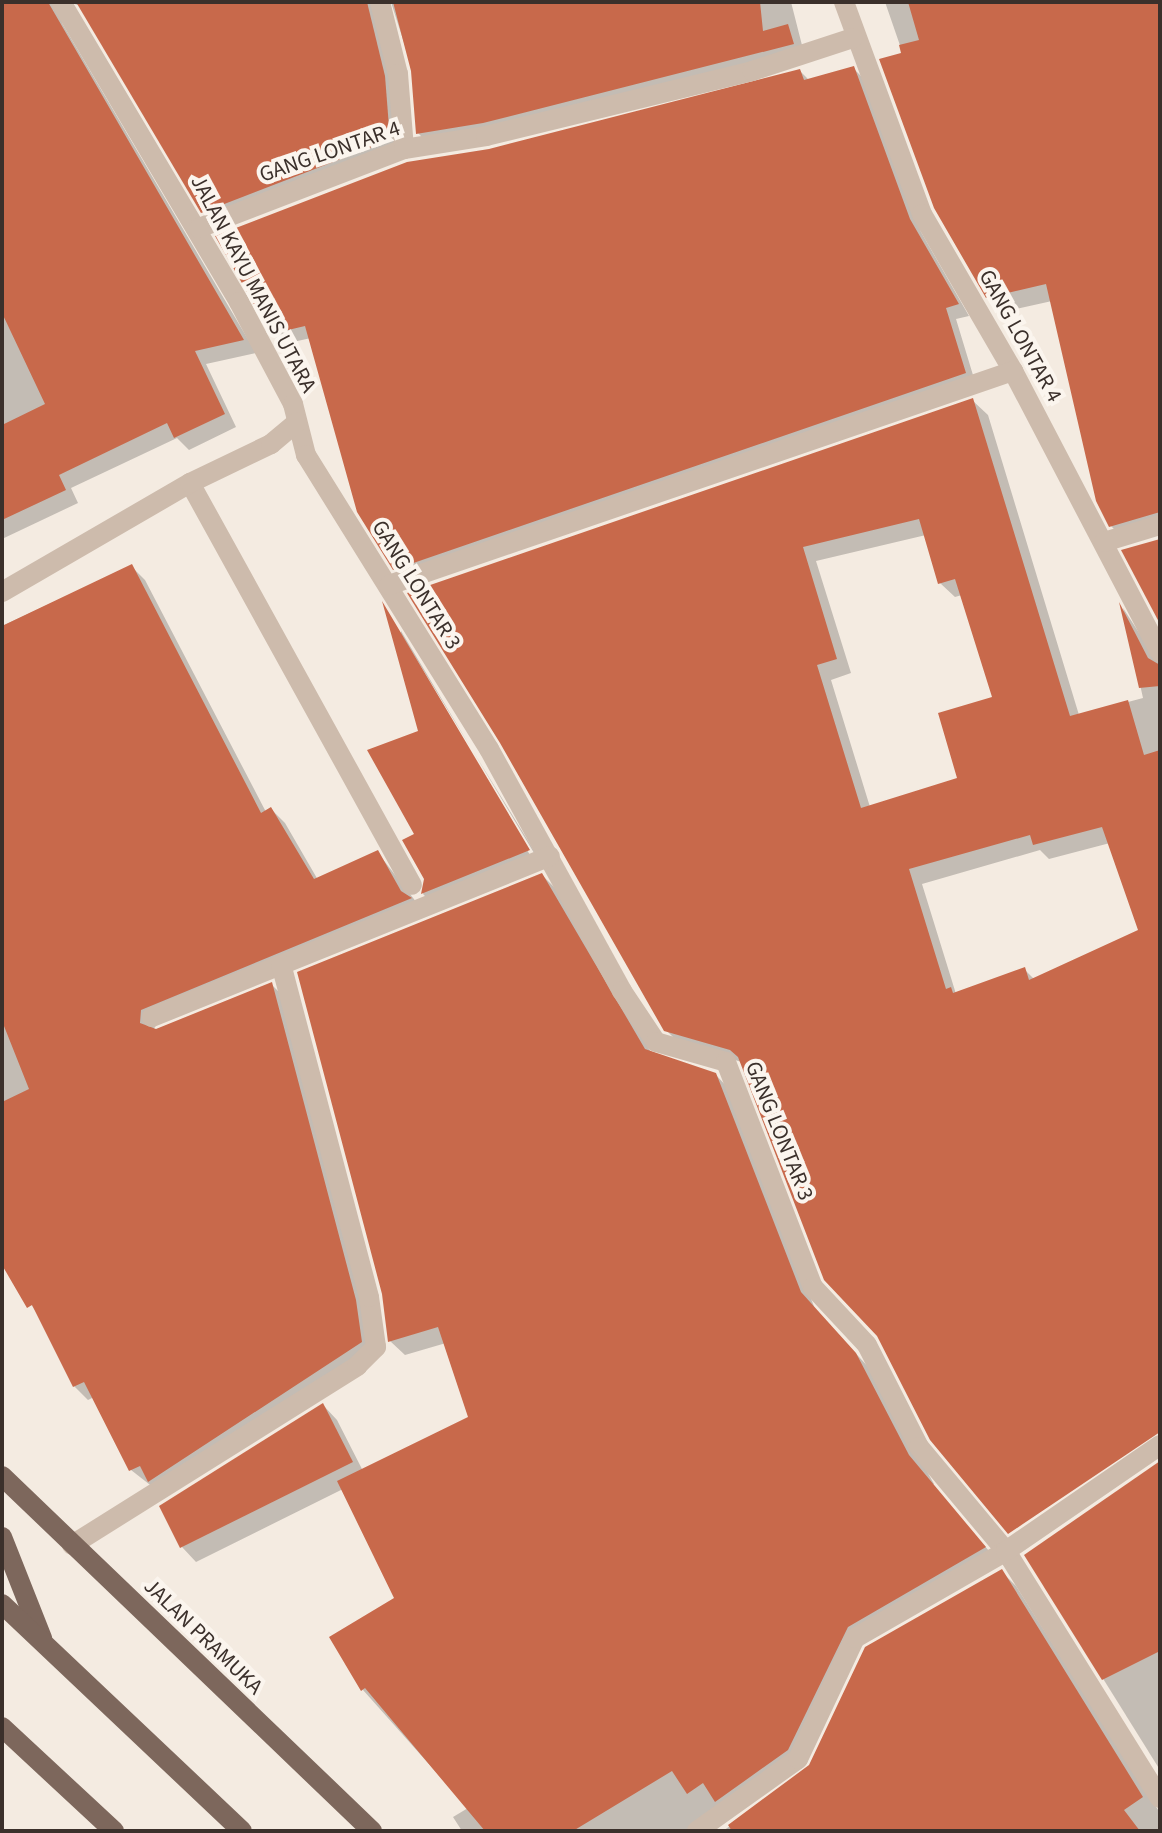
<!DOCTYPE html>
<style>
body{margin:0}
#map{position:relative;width:1162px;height:1833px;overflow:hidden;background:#f4ebe1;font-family:"Source Sans 3",sans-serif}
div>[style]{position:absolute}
.shadow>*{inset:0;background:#0003}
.building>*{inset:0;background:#c8694b}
.minor>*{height:20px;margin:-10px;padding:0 10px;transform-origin:10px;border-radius:10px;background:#cdbbac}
.primary>*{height:20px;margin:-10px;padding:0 10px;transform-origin:10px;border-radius:10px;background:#7d675c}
span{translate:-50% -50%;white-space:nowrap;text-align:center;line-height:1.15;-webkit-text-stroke:8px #fbf5ee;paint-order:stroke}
.street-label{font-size:22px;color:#3b302b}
.frame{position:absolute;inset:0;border:4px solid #3b302b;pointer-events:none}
</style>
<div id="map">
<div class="shadow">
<i style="clip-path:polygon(2px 2px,389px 2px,402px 153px,216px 225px,203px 212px,81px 6px,68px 2px,62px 23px,256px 353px,206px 364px,236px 427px,189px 450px,177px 438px,71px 488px,78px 503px,2px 539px)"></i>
<i style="clip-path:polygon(391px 2px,791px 2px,805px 57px,431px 146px,418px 133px,413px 71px)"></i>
<i style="clip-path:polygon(885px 2px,1160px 2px,1160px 530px,1126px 541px,1111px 526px,1052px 301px,1002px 312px,987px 297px)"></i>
<i style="clip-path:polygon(853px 68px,865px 80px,921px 232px,969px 316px,956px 319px,976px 385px,406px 580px,394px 569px,311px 338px,284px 344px,272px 333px,489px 151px,800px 71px,810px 81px)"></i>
<i style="clip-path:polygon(evenodd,973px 401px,988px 415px,1079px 715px,1143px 698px,1123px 608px,1160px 665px,1160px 1412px,742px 1062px,681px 1045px,666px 1030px,502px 742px,973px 401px,926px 535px,940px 583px,955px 597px,962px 595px,994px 698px,960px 780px,870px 807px,831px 680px,851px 673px,816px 561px,926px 535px,973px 401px,1110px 843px,1141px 931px,1034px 979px,1024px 969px,956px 994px,922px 884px,1040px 850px,1049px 859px,1110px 843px)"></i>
<i style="clip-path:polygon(131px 566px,145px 580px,266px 812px,271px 809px,285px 823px,318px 880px,378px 853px,424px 912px,161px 1019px,152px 1031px,272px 985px,286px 999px,375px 1357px,163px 1495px,131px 1470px,94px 1397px,88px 1400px,74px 1386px,41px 1319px,2px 1261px,2px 626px)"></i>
<i style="clip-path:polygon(evenodd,385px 608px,543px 865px,437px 908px,423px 894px,426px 879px,417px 835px,420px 732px,385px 608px,401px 631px,537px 858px,533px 860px,401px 638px,401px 631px)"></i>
<i style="clip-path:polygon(542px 875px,557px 890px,652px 1054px,715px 1074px,730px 1090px,815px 1309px,871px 1370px,934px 1484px,860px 1508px,984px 1545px,999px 1563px,862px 1642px,802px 1765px,710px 1831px,462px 1831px,453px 1817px,468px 1808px,363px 1690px,396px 1599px,343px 1489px,196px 1562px,182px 1547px,323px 1405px,337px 1420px,363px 1471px,470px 1418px,446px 1343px,405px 1355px,390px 1341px)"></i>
<i style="clip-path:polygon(1160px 1493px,1160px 1770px,1026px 1555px)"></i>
<i style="clip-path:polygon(1001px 1571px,1016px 1586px,1160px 1813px,1160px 1831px,723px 1831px,808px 1770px)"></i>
</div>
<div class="building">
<i style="clip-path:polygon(2px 2px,48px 2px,244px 340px,195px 351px,225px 414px,174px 438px,167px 423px,59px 475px,66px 490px,2px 520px,2px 425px,45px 404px,2px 313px)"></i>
<i style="clip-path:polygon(76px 2px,367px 2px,385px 76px,390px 140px,201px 213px)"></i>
<i style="clip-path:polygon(393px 2px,760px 2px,763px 31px,788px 24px,794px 44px,483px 123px,416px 134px,411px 71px)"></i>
<i style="clip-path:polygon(908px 2px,1160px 2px,1160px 512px,1109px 527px,1096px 501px,1046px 284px,986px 298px,934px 208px,879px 59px,901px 53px,899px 45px,919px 40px)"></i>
<i style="clip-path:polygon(854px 66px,910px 219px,959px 304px,946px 308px,966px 373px,393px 570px,357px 512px,305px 326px,271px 334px,215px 236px,407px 162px,489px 149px,800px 69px,804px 80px)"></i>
<i style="clip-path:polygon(evenodd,973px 398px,1070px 716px,1128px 700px,1144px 755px,1160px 750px,1160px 1432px,1008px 1534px,930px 1440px,877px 1336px,824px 1280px,738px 1057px,730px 1050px,664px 1031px,500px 743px,407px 593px,973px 398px,919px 519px,938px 584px,955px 579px,992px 697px,938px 713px,957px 778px,861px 808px,817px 665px,837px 659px,803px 547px,919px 519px,973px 398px,1102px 827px,1138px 930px,1029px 980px,1025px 967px,953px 993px,951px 987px,946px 989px,909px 869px,1030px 835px,1033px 845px,1102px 827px)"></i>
<i style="clip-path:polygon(1160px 539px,1160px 624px,1121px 550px)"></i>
<i style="clip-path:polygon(132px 564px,261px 813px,271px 807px,314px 879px,378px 850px,401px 891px,412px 898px,141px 1010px,140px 1023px,156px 1029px,272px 982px,356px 1300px,362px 1342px,148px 1482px,140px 1466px,129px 1471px,84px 1382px,73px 1387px,32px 1305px,27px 1308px,2px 1265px,2px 1102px,29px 1089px,2px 1021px,2px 626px)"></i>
<i style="clip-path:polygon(382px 601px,530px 850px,421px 894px,424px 879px,402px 840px,414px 834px,367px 750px,418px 731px)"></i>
<i style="clip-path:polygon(1119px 602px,1148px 658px,1160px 665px,1160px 686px,1139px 688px)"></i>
<i style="clip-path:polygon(542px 873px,645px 1049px,716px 1073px,801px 1292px,856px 1353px,909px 1455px,986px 1547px,848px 1627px,788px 1750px,715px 1802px,703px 1783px,687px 1794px,672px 1771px,573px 1831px,485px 1831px,365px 1688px,361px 1691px,329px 1637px,394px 1598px,337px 1481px,468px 1417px,438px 1327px,388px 1342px,382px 1294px,297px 972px)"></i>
<i style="clip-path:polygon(323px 1403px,353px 1462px,180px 1548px,159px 1506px)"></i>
<i style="clip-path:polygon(1160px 1461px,1160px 1651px,1102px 1680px,1024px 1555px)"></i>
<i style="clip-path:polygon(1002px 1569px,1143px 1797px,1124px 1810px,1140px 1831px,732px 1831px,728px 1825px,809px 1765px,865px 1647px)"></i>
</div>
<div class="minor">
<i style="left:61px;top:2px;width:349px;rotate:59.3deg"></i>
<i style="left:239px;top:302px;width:115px;rotate:62.1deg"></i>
<i style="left:293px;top:404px;width:53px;rotate:75.7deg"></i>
<i style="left:306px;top:455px;width:346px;rotate:58.1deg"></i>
<i style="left:489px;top:749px;width:276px;rotate:61.2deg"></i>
<i style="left:622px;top:991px;width:61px;rotate:56.3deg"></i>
<i style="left:656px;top:1042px;width:73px;rotate:15.9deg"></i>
<i style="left:726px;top:1062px;width:241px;rotate:68.9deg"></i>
<i style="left:813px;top:1287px;width:79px;rotate:47deg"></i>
<i style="left:867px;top:1345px;width:114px;rotate:63deg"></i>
<i style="left:919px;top:1447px;width:136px;rotate:50.1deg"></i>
<i style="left:1006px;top:1551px;width:291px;rotate:58.1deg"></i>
<i style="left:380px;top:2px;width:74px;rotate:76deg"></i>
<i style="left:398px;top:74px;width:75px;rotate:85.4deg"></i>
<i style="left:844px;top:2px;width:226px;rotate:69.8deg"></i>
<i style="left:922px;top:214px;width:181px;rotate:59.9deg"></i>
<i style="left:1013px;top:371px;width:317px;rotate:62.4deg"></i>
<i style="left:199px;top:228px;width:220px;rotate:-21.1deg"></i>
<i style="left:404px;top:149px;width:83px;rotate:-9deg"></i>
<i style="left:486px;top:136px;width:274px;rotate:-13.7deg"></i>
<i style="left:752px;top:71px;width:106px;rotate:-18.1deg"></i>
<i style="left:190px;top:483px;width:459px;rotate:61.1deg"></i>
<i style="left:1104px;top:542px;width:59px;rotate:-16.9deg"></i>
<i style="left:389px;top:585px;width:660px;rotate:-18.93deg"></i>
<i style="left:2px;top:592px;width:217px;rotate:-30.1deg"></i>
<i style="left:190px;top:483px;width:90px;rotate:-25.7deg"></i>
<i style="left:271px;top:444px;width:34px;rotate:-40deg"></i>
<i style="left:152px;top:1017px;width:429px;rotate:-22deg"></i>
<i style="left:72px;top:1545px;width:337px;rotate:-32.1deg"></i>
<i style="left:357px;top:1366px;width:27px;rotate:-45deg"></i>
<i style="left:376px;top:1347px;width:50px;rotate:-98deg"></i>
<i style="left:369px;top:1297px;width:344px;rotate:-104.8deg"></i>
<i style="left:697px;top:1831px;width:124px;rotate:-35.5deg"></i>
<i style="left:798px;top:1759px;width:134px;rotate:-64.8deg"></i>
<i style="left:855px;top:1638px;width:174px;rotate:-29.9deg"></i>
<i style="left:1006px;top:1551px;width:187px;rotate:-34.5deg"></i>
</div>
<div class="primary">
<i style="left:2px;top:1476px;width:513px;rotate:43.81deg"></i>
<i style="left:2px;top:1537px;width:109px;rotate:68.4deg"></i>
<i style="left:2px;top:1604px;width:330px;rotate:43.4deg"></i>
<i style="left:2px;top:1727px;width:153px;rotate:42.9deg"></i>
</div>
<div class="street-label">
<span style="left:330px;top:152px;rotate:-19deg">GANG LONTAR 4</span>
<span style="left:253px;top:284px;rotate:62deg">JALAN KAYU MANIS UTARA</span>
<span style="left:1020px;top:336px;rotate:61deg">GANG LONTAR 4</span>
<span style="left:416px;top:585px;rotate:58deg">GANG LONTAR 3</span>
<span style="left:779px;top:1131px;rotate:68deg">GANG LONTAR 3</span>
<span style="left:203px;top:1637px;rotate:44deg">JALAN PRAMUKA</span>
</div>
<div class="frame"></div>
</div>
